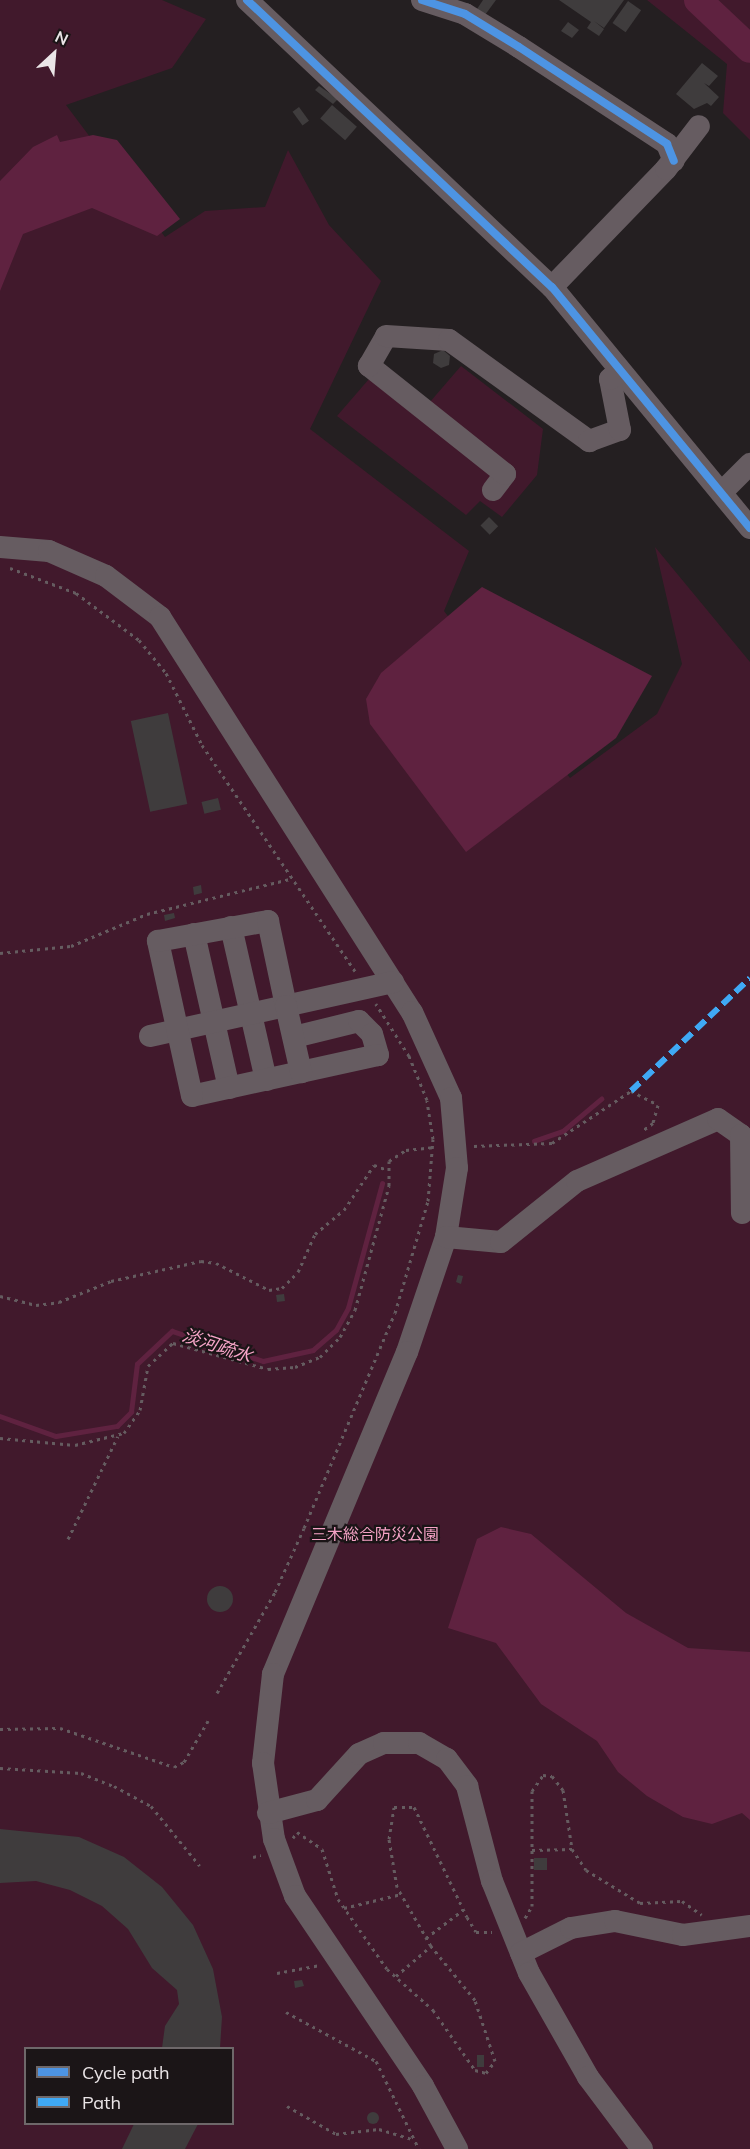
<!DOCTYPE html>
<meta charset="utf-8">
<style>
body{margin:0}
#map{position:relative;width:750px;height:2149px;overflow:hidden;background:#241f21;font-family:Mulish,"Noto Sans JP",sans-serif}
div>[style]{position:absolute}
.green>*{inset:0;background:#41192c}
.water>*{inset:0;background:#5f2240}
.stream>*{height:4.5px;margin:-2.25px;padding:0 2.25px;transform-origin:2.25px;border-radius:2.25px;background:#5f2240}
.river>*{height:28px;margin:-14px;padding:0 14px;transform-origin:14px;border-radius:14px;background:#5f2240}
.building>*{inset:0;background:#3f3c3d;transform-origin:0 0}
.round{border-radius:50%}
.path>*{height:3px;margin-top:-1.5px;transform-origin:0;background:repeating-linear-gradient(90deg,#655c60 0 3px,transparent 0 7.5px)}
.minor>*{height:22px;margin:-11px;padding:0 11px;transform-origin:11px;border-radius:11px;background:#665c61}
.quiet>*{height:6px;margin-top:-3px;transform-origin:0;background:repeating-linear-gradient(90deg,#3fa9f5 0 12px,transparent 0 18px)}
.cycleway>*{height:8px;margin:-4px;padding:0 4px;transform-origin:4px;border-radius:4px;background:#4d94e3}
span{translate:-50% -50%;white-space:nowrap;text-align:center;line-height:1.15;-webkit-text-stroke:4.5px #1b1517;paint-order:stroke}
.park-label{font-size:16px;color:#f4a2c5}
.water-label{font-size:18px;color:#f7a5c8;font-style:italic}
.legend{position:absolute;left:24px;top:2047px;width:210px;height:78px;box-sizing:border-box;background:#1b1517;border:2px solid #6e686a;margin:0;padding:8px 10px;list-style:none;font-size:18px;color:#eae5e7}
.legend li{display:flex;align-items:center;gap:12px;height:30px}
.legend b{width:30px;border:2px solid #6e686a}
.north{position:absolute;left:24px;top:24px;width:60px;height:60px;-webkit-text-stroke:4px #1b1517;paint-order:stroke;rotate:26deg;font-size:16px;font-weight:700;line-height:24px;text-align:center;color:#eae5e7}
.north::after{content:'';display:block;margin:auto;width:21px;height:27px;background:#eae5e7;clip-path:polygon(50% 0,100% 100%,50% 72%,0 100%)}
</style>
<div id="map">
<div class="green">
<i style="clip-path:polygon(evenodd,0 0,162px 0,206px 19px,172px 68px,66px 105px,165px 237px,205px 211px,265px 207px,288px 150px,329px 225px,381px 281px,310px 429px,469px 551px,444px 611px,570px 778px,657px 714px,682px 664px,655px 547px,750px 662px,750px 2149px,0 2149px,0 0,26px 2048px,232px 2048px,232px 2124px,26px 2124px,26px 2048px)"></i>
<i style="clip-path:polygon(647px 0,750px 0,750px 140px,723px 113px,727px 64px)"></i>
<i style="clip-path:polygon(461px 366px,543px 429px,537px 475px,502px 517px,480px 501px,466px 515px,337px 416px,369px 379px,417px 417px)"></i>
</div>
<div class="water">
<i style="clip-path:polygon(57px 135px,60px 142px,93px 135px,117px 140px,180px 219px,157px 236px,92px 208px,23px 234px,0 291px,0 181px,33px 147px)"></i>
<i style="clip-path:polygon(482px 587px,652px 676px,616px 738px,466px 852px,370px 724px,366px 699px,381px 673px)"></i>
<i style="clip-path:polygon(501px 1527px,531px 1534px,626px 1613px,688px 1648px,750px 1652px,750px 1820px,742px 1813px,712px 1824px,683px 1817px,647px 1796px,618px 1772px,597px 1741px,541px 1704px,496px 1643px,448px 1628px,477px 1539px)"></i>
</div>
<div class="stream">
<i style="left:534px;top:1141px;width:31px;rotate:-19deg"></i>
<i style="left:563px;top:1131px;width:50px;rotate:-40.1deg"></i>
<i style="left:0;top:1416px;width:59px;rotate:19.7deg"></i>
<i style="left:56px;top:1436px;width:62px;rotate:-9.3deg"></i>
<i style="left:117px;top:1426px;width:20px;rotate:-45deg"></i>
<i style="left:131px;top:1412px;width:48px;rotate:-82.9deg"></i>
<i style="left:137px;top:1364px;width:48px;rotate:-43.3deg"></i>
<i style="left:172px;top:1331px;width:96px;rotate:18.2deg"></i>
<i style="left:263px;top:1361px;width:51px;rotate:-12.4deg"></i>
<i style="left:313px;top:1350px;width:30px;rotate:-41deg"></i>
<i style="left:336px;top:1330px;width:25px;rotate:-61deg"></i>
<i style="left:348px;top:1308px;width:129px;rotate:-74.7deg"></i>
</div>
<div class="river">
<i style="left:698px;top:0;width:71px;rotate:43.3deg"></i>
</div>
<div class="building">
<i style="clip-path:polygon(483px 0,496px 0,485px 15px,477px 9px)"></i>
<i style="clip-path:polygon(559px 0,624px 0,604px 28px,594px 21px,604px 29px,599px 36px,587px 28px,591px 22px)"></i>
<i style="left:628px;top:1px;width:16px;height:27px;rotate:35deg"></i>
<i style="clip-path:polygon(568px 22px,579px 30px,572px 38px,561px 31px)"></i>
<i style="clip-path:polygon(702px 63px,718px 76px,709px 86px,704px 83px,719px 97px,711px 106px,707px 103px,694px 109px,676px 94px)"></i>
<i style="clip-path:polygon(319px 86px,338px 99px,333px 104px,315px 90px)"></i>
<i style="left:332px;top:105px;width:33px;height:18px;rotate:41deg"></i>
<i style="left:299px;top:107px;width:17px;height:8px;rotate:54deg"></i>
<i style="clip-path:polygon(443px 350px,450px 356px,449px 365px,441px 368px,433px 363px,434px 354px)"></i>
<i style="left:489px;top:517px;width:13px;height:12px;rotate:45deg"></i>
<i style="left:168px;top:713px;width:93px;height:38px;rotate:78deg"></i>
<i style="left:218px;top:798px;width:12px;height:17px;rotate:76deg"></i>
<i style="clip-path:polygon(201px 885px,202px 893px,194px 895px,193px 887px)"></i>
<i style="clip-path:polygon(174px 913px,175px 918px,165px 921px,164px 915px)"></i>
<i style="clip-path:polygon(458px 1275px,463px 1276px,461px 1284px,456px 1282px)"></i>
<i style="left:284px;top:1294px;width:7px;height:8px;rotate:82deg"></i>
<i class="round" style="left:207px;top:1586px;width:26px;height:26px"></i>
<i style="clip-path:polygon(0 1829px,79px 1837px,124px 1857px,162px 1887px,193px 1925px,213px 1969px,222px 2017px,220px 2048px,162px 2048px,165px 2026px,179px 2004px,177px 1990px,152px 1968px,128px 1929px,102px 1906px,70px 1890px,36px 1881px,0 1883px)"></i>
<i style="left:534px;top:1858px;width:13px;height:12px"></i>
<i style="clip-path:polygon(302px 1980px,304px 1986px,295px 1988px,294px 1981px)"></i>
<i style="left:477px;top:2055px;width:7px;height:12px"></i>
<i class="round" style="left:367px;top:2112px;width:12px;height:12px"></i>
<i style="clip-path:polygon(134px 2124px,198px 2124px,185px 2149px,122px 2149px)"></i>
</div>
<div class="path">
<i style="left:10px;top:568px;width:71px;rotate:20.7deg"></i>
<i style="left:76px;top:593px;width:79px;rotate:36.7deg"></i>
<i style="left:139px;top:640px;width:43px;rotate:50.7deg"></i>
<i style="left:166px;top:673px;width:80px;rotate:63.4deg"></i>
<i style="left:202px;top:745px;width:273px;rotate:55.9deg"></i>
<i style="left:0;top:953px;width:71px;rotate:-5.6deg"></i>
<i style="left:71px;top:946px;width:82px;rotate:-22.8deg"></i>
<i style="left:147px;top:914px;width:147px;rotate:-13.8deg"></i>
<i style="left:474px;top:1146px;width:78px;rotate:-2.2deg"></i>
<i style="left:552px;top:1143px;width:95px;rotate:-33.4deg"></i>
<i style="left:631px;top:1091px;width:30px;rotate:27deg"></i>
<i style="left:658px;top:1105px;width:19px;rotate:106deg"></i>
<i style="left:653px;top:1123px;width:14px;rotate:144deg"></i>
<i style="left:0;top:1296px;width:37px;rotate:14deg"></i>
<i style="left:36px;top:1305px;width:23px;rotate:-7deg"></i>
<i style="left:59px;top:1302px;width:56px;rotate:-22deg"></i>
<i style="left:111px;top:1281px;width:92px;rotate:-12.5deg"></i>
<i style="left:201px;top:1261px;width:15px;rotate:8deg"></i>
<i style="left:216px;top:1263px;width:59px;rotate:27deg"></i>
<i style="left:269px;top:1290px;width:13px;rotate:-9deg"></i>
<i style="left:282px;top:1288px;width:23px;rotate:-45deg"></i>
<i style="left:298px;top:1272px;width:42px;rotate:-65.9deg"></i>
<i style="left:315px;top:1234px;width:38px;rotate:-40deg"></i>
<i style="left:344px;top:1210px;width:54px;rotate:-56.3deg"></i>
<i style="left:374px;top:1165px;width:12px;rotate:20deg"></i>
<i style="left:0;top:1438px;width:75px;rotate:5.3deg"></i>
<i style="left:75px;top:1445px;width:50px;rotate:-13.8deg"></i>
<i style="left:124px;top:1433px;width:28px;rotate:-55deg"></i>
<i style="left:140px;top:1410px;width:45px;rotate:-79.7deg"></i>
<i style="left:148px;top:1366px;width:34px;rotate:-43deg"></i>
<i style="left:173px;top:1343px;width:98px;rotate:15.3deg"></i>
<i style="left:268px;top:1369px;width:27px;rotate:-4deg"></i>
<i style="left:295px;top:1367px;width:27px;rotate:-22deg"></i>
<i style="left:320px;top:1357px;width:28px;rotate:-45deg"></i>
<i style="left:340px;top:1337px;width:31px;rotate:-61deg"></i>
<i style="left:355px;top:1310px;width:129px;rotate:-74.7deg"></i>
<i style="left:389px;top:1186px;width:25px;rotate:-90deg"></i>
<i style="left:389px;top:1161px;width:20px;rotate:-33deg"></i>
<i style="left:406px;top:1150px;width:29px;rotate:-6deg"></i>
<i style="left:68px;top:1539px;width:114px;rotate:-64.1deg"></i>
<i style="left:217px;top:1693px;width:116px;rotate:-60.1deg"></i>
<i style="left:275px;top:1592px;width:70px;rotate:-65.6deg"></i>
<i style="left:304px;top:1528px;width:233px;rotate:-67.1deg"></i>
<i style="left:395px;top:1313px;width:117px;rotate:-73.6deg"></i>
<i style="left:428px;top:1201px;width:62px;rotate:-85.4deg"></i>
<i style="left:433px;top:1139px;width:39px;rotate:-99deg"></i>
<i style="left:427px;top:1100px;width:48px;rotate:-112.2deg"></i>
<i style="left:409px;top:1056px;width:62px;rotate:-122.4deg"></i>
<i style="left:0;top:1729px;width:60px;rotate:-1deg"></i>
<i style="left:60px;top:1728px;width:120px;rotate:18.9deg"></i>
<i style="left:174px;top:1767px;width:11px;rotate:-27deg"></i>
<i style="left:184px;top:1762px;width:48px;rotate:-59.7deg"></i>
<i style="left:0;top:1768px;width:81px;rotate:3.5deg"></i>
<i style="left:81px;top:1773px;width:35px;rotate:22deg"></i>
<i style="left:114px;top:1786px;width:42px;rotate:28.4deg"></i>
<i style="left:151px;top:1806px;width:77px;rotate:50.8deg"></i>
<i style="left:293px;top:1838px;width:7px;rotate:-56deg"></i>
<i style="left:297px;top:1832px;width:30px;rotate:34deg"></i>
<i style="left:322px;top:1849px;width:52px;rotate:72.3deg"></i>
<i style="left:338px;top:1899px;width:85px;rotate:55deg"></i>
<i style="left:387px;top:1969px;width:62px;rotate:41.7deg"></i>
<i style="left:433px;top:2010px;width:73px;rotate:55deg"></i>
<i style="left:475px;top:2070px;width:11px;rotate:15deg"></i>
<i style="left:486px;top:2073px;width:15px;rotate:-53deg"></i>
<i style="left:495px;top:2061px;width:64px;rotate:-108.2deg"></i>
<i style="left:475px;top:2000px;width:70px;rotate:-129.2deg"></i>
<i style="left:431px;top:1946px;width:68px;rotate:-120deg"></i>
<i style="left:397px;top:1887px;width:49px;rotate:-99.5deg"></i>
<i style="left:389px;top:1839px;width:32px;rotate:-81deg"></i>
<i style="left:394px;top:1807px;width:20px"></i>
<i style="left:414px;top:1807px;width:122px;rotate:64.3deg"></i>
<i style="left:467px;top:1917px;width:17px;rotate:59deg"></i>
<i style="left:476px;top:1932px;width:16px"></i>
<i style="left:532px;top:1850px;width:40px;rotate:-1.4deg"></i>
<i style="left:253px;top:1857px;width:8px;rotate:-14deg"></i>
<i style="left:344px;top:1908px;width:59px;rotate:-13.8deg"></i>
<i style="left:525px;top:1918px;width:14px;rotate:-60deg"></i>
<i style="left:532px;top:1906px;width:115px;rotate:-90deg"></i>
<i style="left:532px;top:1791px;width:19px;rotate:-55deg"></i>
<i style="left:543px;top:1775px;width:9px;rotate:6deg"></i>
<i style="left:552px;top:1776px;width:18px;rotate:52deg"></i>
<i style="left:563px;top:1790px;width:60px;rotate:81.3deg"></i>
<i style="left:572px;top:1849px;width:25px;rotate:56deg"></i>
<i style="left:586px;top:1870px;width:63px;rotate:31.4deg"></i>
<i style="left:640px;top:1903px;width:42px;rotate:-2.7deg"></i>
<i style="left:682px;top:1901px;width:24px;rotate:35deg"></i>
<i style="left:426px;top:1938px;width:46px;rotate:-37.1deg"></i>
<i style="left:277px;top:1973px;width:44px;rotate:-10.5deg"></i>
<i style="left:396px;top:1976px;width:46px;rotate:-40.6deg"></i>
<i style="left:286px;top:2012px;width:102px;rotate:28.6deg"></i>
<i style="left:376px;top:2061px;width:98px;rotate:64deg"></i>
<i style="left:287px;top:2106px;width:56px;rotate:29.7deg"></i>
<i style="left:336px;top:2134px;width:43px;rotate:-6.6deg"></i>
<i style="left:379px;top:2129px;width:34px;rotate:17deg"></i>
</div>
<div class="minor">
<i style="left:247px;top:0;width:419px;rotate:43.3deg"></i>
<i style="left:552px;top:287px;width:312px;rotate:50.6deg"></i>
<i style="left:422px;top:0;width:45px;rotate:18deg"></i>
<i style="left:465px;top:14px;width:63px;rotate:31.4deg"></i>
<i style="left:519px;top:47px;width:177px;rotate:33.2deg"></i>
<i style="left:667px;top:144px;width:18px;rotate:68deg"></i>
<i style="left:552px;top:287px;width:164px;rotate:-46deg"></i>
<i style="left:666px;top:169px;width:54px;rotate:-52.5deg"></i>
<i style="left:493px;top:490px;width:20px;rotate:-53deg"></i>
<i style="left:505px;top:474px;width:174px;rotate:-141.5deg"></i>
<i style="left:369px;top:366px;width:34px;rotate:-60deg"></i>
<i style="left:386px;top:336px;width:63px;rotate:3.6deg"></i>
<i style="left:449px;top:340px;width:173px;rotate:35.8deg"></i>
<i style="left:589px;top:441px;width:33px;rotate:-20deg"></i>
<i style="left:620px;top:430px;width:52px;rotate:-101.1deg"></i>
<i style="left:610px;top:379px;width:12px;rotate:-42deg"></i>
<i style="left:722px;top:492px;width:40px;rotate:-45deg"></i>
<i style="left:0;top:547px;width:49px;rotate:4.7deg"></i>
<i style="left:49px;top:551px;width:62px;rotate:23.7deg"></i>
<i style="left:106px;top:576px;width:68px;rotate:37.2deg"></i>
<i style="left:160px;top:617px;width:469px;rotate:57.5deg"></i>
<i style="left:412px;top:1012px;width:94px;rotate:65.6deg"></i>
<i style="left:451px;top:1098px;width:70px;rotate:85.1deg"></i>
<i style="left:457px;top:1168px;width:70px;rotate:99.1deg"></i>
<i style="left:446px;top:1237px;width:121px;rotate:108.7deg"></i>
<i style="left:407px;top:1352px;width:349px;rotate:112.6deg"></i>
<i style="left:273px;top:1674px;width:90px;rotate:96.4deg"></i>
<i style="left:263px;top:1763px;width:77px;rotate:81.8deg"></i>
<i style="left:274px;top:1839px;width:61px;rotate:69.8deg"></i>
<i style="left:295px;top:1896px;width:229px;rotate:56deg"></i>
<i style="left:423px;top:2086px;width:72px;rotate:61.6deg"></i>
<i style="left:231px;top:927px;width:157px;rotate:77.1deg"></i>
<i style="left:194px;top:934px;width:158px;rotate:77.2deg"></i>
<i style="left:150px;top:1036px;width:249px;rotate:-12.5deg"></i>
<i style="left:294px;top:1037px;width:67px;rotate:-13.8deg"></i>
<i style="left:359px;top:1021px;width:18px;rotate:45deg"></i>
<i style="left:372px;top:1034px;width:22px;rotate:74deg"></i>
<i style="left:378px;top:1055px;width:190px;rotate:167.6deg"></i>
<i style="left:192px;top:1096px;width:159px;rotate:-102.4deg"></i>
<i style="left:158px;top:941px;width:112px;rotate:-10.3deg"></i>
<i style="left:268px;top:921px;width:87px;rotate:78deg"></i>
<i style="left:286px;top:1006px;width:68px;rotate:77.2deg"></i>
<i style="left:446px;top:1237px;width:55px;rotate:5.2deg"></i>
<i style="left:501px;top:1242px;width:97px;rotate:-38.8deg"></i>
<i style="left:577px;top:1181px;width:154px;rotate:-23.7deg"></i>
<i style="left:718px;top:1119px;width:28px;rotate:35deg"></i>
<i style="left:741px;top:1135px;width:78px;rotate:89.3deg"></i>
<i style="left:268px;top:1813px;width:51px;rotate:-14.9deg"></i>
<i style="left:317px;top:1800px;width:62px;rotate:-47.6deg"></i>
<i style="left:359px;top:1754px;width:27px;rotate:-24deg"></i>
<i style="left:384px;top:1743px;width:35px"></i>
<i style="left:419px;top:1743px;width:32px;rotate:30deg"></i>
<i style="left:447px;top:1759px;width:34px;rotate:53deg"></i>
<i style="left:467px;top:1786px;width:98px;rotate:75.3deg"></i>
<i style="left:492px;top:1881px;width:99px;rotate:68.1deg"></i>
<i style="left:529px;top:1973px;width:120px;rotate:60.4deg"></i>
<i style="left:588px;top:2077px;width:90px;rotate:53.1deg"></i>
<i style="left:521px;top:1953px;width:56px;rotate:-26.6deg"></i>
<i style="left:571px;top:1928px;width:45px;rotate:-9deg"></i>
<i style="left:615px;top:1921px;width:69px;rotate:11.6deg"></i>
<i style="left:683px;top:1935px;width:68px;rotate:-7.7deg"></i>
</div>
<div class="quiet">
<i style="left:631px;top:1091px;width:164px;rotate:-43.5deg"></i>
</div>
<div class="cycleway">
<i style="left:247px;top:0;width:419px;rotate:43.3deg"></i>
<i style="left:552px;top:287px;width:312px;rotate:50.6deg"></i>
<i style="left:422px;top:0;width:45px;rotate:18deg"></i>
<i style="left:465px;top:14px;width:63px;rotate:31.4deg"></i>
<i style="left:519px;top:47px;width:177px;rotate:33.2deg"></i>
<i style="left:667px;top:144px;width:18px;rotate:68deg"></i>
</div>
<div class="park-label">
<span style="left:375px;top:1534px">三木総合防災公園</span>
</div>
<div class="water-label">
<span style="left:217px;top:1346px;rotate:18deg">淡河疏水</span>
</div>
<ul class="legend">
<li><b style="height:8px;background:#4d94e3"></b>Cycle path</li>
<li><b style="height:8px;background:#3fa9f5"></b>Path</li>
</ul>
<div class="north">N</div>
</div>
